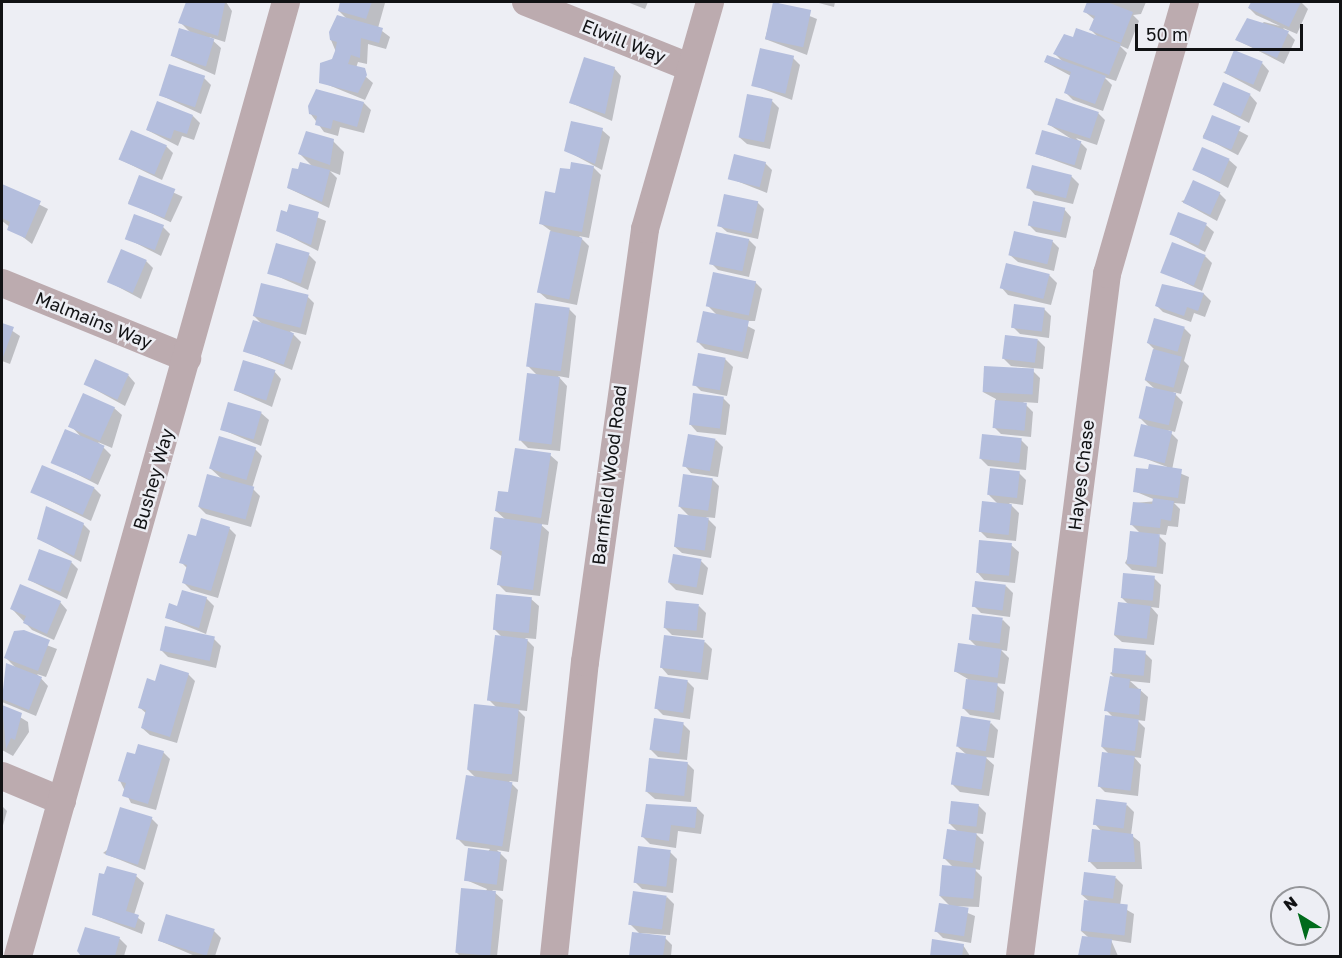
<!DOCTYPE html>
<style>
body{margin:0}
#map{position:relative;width:1342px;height:958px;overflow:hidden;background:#edeef4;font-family:"Golos Text",sans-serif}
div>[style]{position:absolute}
.shadow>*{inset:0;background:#0003;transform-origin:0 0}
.building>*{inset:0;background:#b4bedd;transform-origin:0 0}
.minor>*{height:28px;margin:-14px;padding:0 14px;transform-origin:14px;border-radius:14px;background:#bcabaf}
span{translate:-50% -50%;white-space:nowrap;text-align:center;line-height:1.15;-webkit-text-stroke:5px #edeef4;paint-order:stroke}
.street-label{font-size:18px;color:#111214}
.frame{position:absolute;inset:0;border:3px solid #111214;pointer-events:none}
.north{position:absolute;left:1270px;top:886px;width:60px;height:60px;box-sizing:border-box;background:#edeef4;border:2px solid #95969a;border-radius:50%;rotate:323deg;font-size:16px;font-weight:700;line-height:24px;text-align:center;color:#111214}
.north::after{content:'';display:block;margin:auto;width:21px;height:27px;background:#006b1b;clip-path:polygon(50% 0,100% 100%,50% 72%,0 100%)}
.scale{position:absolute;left:1135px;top:24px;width:168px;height:27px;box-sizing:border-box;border:3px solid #111214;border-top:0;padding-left:8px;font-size:18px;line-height:21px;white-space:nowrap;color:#111214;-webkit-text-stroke:4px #edeef4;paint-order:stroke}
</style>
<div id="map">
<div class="shadow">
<i style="clip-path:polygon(187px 2px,226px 2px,232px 11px,225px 42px,209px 37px,221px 48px,215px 75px,172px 56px,191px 33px,180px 22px)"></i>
<i style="clip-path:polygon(342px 2px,385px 3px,378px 28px,390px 37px,386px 49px,368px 44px,367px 64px,358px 62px,356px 68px,373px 83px,365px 100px,321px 82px,336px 52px,331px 40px,348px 20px,339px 11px)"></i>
<i style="clip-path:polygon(627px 2px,648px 2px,645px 9px)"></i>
<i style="clip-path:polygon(775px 2px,817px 19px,807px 55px,765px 39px)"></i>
<i style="clip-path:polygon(815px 2px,835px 2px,834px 7px)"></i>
<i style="clip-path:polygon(1088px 2px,1146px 2px,1141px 14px,1133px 15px,1139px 21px,1128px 49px,1119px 45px,1127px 53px,1116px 81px,1104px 77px,1112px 85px,1103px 111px,1073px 100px,1065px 92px,1071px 76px,1045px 62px,1063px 62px,1055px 54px,1073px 39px,1099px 38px,1091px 30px,1095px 20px,1084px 11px)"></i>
<i style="clip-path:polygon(1253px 2px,1301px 2px,1308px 9px,1297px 34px,1283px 28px,1295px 40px,1284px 64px,1237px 40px,1264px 22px,1280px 26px,1256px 15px,1249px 8px)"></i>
<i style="clip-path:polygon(793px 58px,800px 65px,792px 100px,753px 85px)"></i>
<i style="clip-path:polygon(1262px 63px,1269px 71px,1260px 92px,1223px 72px)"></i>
<i style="clip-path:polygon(614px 68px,621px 76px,612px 121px,571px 103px)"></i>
<i style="clip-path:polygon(204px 78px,211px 85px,201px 114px,160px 95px)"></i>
<i style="clip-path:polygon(1250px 95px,1257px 103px,1249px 123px,1213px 104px)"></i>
<i style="clip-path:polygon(772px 101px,779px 108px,770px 149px,747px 144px,739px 137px)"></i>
<i style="clip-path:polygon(364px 103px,371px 110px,364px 133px,340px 127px,338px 136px,324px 132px,310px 113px)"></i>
<i style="clip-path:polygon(1098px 113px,1105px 120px,1097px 145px,1076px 138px,1087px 149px,1081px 170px,1037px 154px,1073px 140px,1048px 124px)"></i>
<i style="clip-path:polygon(193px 116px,200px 123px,194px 140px,182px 136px,178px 146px,147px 130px)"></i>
<i style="left:1213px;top:117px;width:40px;height:22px;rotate:28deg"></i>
<i style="clip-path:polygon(602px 130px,610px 137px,602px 170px,565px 150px)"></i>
<i style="clip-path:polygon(333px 141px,344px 152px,340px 175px,330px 171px,337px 178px,329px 208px,288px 188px,299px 171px,313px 167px,300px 154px)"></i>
<i style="clip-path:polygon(166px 146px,173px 153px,162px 180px,121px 160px)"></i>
<i style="clip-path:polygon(1229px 160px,1237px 167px,1228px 188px,1193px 169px)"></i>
<i style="clip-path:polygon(765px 163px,772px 170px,767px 193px,729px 178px)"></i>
<i style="clip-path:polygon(593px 167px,601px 175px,589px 238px,579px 236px,589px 246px,577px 305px,547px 299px,539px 292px,551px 231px,540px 223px,571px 171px)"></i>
<i style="clip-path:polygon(1071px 176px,1079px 184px,1073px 204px,1035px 195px,1028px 187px)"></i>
<i style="left:140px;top:177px;width:47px;height:28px;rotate:25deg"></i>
<i style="clip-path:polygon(3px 186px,48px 209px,32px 244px,2px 221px)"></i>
<i style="clip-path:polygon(1219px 193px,1226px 200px,1217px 221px,1181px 201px)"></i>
<i style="clip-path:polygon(757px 202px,764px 209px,758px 239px,727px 232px,719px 225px)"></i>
<i style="clip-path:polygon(290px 206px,326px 221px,318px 251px,277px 230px)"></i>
<i style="clip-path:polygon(1064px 209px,1071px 217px,1066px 238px,1036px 232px,1029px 225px)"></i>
<i style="clip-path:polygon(1206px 225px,1214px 232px,1205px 252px,1171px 234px)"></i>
<i style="clip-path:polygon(163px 227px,170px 234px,161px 256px,126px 238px)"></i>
<i style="clip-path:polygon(749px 240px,756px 247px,749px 277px,718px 270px,711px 263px)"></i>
<i style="clip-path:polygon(1052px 241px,1059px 248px,1054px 271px,1018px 262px,1010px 255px)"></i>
<i style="clip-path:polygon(309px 255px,316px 262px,308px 290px,268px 272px)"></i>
<i style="clip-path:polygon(1205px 256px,1212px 263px,1202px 291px,1163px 272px)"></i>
<i style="clip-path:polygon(146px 261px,153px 268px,141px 299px,109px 282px)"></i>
<i style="clip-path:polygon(1049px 275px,1057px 283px,1051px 305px,1008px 295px,1001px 287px)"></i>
<i style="clip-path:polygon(755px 282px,762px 289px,755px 321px,738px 321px,755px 330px,748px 359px,705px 349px,698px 342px,718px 316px,707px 305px)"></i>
<i style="clip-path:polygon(1163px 286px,1204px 294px,1211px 301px,1205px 317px,1194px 313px,1191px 322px,1163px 312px,1156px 305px)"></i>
<i style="clip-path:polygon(307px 296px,314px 303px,306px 335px,290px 331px,301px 342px,292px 370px,245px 351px,263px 325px,254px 316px)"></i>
<i style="clip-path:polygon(569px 309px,576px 316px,569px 378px,558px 376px,567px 386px,560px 451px,528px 448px,521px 441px,538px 376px,528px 366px)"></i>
<i style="clip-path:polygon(1044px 309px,1051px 316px,1049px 338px,1020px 334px,1013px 327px)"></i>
<i style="clip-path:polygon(2px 324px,20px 336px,10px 364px,2px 361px)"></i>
<i style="clip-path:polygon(1184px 328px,1191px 335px,1184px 361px,1189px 366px,1181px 394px,1173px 392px,1183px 402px,1175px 432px,1168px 430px,1178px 440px,1172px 470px,1189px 477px,1185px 504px,1174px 503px,1180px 509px,1178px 527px,1168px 526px,1166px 535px,1157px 534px,1166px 543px,1163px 574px,1132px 570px,1125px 563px,1140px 533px,1131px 524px,1134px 503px,1158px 501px,1134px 491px,1170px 468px,1136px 455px,1150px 428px,1139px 417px,1156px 390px,1145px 380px,1154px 349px,1148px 343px)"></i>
<i style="clip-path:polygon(1038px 340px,1045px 347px,1043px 369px,1011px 366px,1004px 359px)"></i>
<i style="clip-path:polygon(725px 359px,733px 367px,727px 396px,701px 391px,694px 384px)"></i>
<i style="clip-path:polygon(274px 371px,281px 379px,272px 407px,234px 390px)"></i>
<i style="clip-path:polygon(1033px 371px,1040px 378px,1038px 403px,1023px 402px,1033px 412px,1031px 437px,1001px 434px,994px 427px,996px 399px,983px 392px)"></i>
<i style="clip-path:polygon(128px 375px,135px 383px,125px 406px,85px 384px)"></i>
<i style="clip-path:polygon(723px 398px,730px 405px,726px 435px,697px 432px,690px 424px)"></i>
<i style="clip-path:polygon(114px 408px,122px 415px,112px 448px,98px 442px,111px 455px,98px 485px,53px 462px,83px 439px,71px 426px)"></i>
<i style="clip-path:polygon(261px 413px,269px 420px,261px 446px,221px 429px)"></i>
<i style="clip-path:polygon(716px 440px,723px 447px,718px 477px,691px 473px,684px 465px)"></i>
<i style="clip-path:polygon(1021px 440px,1028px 447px,1026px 470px,988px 466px,981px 459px)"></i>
<i style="clip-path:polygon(255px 449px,262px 456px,252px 488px,260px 496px,251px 527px,206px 514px,199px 507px,222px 479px,210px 468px)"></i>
<i style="clip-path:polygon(550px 455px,558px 462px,548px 525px,540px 524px,549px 532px,540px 596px,506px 592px,499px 585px,503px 557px,491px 549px,506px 520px,496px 511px)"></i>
<i style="clip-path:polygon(1019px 473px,1026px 480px,1023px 505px,1009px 503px,1019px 513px,1016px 541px,987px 538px,980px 531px,998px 504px,988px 494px)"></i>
<i style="clip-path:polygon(712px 479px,719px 486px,715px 518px,706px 517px,716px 527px,711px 558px,682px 553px,674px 546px,690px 517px,680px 507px)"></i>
<i style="clip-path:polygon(94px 488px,101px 495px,91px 521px,32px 492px)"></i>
<i style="clip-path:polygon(83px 524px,90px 531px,81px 562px,39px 539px)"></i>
<i style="clip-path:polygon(229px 528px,236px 535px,218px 598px,191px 590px,184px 583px,188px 569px,181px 562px,197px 538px)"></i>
<i style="clip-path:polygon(1011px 545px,1019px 552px,1015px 583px,984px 580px,977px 572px)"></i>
<i style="clip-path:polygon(701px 561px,708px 568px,703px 595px,676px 590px,669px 583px)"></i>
<i style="clip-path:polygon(71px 562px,78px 569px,67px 599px,29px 580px)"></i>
<i style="clip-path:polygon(1154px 578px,1161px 585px,1159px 608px,1151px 607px,1158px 615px,1154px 645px,1122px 642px,1114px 635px,1129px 605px,1121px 597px)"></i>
<i style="clip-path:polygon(1006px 586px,1013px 593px,1010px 617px,981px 613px,974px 606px)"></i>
<i style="clip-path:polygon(206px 598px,214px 606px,206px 634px,167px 618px)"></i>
<i style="clip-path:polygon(531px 599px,539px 606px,536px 639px,525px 638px,534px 647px,527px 711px,518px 710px,525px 717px,518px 782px,509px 781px,518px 790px,509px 852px,497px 850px,507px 860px,503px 891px,492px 890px,503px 900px,497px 956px,460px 956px,456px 952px,487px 889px,466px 880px,490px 849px,465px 846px,458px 839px,476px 778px,468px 770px,497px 708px,489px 700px,503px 638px,494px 629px)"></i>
<i style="clip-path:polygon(60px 602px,67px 610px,54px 640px,32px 630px,12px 609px)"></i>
<i style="clip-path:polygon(699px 606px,706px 613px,703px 638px,672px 635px,665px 628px)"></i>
<i style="clip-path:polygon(1003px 620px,1010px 627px,1007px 651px,1001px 650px,1009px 658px,1005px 684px,995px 683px,1004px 692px,1000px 720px,970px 715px,963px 708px,968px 679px,956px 672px,978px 648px,970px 640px)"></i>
<i style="clip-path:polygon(15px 633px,57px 649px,46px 677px,37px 674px,48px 686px,36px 716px,2px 702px,7px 665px,17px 669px,6px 658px)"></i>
<i style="clip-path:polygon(214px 639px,221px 646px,216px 668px,168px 657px,161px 650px)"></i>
<i style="clip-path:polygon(705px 642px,712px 649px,708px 680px,668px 675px,661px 667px)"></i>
<i style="clip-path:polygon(1145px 653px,1152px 660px,1150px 683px,1130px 681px,1148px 697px,1145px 721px,1137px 720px,1145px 728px,1141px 758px,1134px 757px,1141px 765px,1138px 796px,1105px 792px,1098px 785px,1110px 755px,1102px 747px,1113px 717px,1106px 710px,1116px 679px,1110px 673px)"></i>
<i style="clip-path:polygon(188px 674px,195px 681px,177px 743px,150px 735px,142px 728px,147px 714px,139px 707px)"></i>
<i style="clip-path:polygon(687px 681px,694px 688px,690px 719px,663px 715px,656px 708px)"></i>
<i style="clip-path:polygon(2px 706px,28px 722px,29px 732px,13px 756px,2px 750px)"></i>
<i style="clip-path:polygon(991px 723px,998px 730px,994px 758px,985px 757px,994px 765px,989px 796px,960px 792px,953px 785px,967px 755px,958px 747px)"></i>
<i style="clip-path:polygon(683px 724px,690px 731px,687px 760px,658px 757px,651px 750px)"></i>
<i style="clip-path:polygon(163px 752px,170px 759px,156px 810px,131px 803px,120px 781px,136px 756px)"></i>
<i style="clip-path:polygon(687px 763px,694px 770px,691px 802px,655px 799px,647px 792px)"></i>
<i style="clip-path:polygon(978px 805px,986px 813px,983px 834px,975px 833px,984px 842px,980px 870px,974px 869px,982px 877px,979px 907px,951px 906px,975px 916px,971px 943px,943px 938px,936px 931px,950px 906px,940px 896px,953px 867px,945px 859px,958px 832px,950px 824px)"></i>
<i style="clip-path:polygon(1127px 805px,1134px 812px,1131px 835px,1140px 842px,1142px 869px,1097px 869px,1090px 862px,1102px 832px,1095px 824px)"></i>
<i style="clip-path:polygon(2px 806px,7px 811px,2px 829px)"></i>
<i style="clip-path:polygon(697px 808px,704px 815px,701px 834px,678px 831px,676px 848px,650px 844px,643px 837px)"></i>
<i style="clip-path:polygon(151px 818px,158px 825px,145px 870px,103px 853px)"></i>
<i style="clip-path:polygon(670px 852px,677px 859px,673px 893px,642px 889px,635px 882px)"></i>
<i style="clip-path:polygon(136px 876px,144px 883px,134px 915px,145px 923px,142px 934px,94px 915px)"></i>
<i style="clip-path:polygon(1116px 878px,1123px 885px,1120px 906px,1134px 914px,1131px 943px,1111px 940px,1118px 956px,1078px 956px,1088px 937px,1081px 931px,1090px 902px,1082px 895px)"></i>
<i style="clip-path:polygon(667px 897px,674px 904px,670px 935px,639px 933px,630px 924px)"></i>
<i style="clip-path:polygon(86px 929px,120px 939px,127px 946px,124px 956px,82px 956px)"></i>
<i style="clip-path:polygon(214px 931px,221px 938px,215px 956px,195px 956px,160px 941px)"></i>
<i style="clip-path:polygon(633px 934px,665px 938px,672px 945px,671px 956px,630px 956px)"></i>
<i style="clip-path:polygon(934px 941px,963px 945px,970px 956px,931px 956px)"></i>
</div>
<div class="building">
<i style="clip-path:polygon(186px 2px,225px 3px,218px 36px,178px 23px)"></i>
<i style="clip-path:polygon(340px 2px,372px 2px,366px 19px,338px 11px)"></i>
<i style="left:773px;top:2px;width:39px;height:38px;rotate:12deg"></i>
<i style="clip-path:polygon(1087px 2px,1107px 2px,1133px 12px,1121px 43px,1089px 30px,1095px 16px,1083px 12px)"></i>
<i style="clip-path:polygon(1251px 2px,1301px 2px,1289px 27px,1248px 8px)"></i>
<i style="clip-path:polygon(337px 15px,383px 28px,379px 43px,361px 38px,360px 58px,351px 55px,348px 64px,365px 68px,367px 75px,358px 93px,319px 83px,320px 63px,332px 59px,335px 51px,337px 42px,330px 40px,329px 32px)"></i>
<i style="clip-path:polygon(1247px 18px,1289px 31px,1277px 58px,1235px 40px)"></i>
<i style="left:179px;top:28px;width:37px;height:29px;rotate:17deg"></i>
<i style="clip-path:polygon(1076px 28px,1121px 44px,1109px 75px,1053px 54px,1064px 34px,1073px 37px)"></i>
<i style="left:760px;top:48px;width:35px;height:39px;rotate:13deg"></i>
<i style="left:1234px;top:50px;width:31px;height:25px;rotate:22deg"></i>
<i style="clip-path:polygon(1047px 55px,1106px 76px,1095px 104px,1064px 93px,1071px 72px,1044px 62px)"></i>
<i style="clip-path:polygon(584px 57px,615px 67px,605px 114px,569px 103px)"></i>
<i style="left:169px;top:64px;width:38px;height:33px;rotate:18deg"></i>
<i style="left:1223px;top:82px;width:30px;height:25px;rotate:23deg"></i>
<i style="clip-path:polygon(316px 89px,364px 102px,357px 127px,333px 120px,331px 129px,315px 125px,317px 116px,309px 114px,308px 106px)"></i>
<i style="left:747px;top:94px;width:26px;height:44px;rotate:11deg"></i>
<i style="left:1056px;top:98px;width:45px;height:28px;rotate:18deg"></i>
<i style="clip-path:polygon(157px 101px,193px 115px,187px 134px,174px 130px,171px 139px,146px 130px)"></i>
<i style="left:1212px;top:115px;width:31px;height:25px;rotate:22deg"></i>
<i style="clip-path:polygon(571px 121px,603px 128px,595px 164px,564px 151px)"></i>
<i style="left:131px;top:130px;width:39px;height:32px;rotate:23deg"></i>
<i style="left:1042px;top:130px;width:41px;height:25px;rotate:16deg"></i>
<i style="clip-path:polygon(306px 131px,334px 139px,330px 165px,298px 154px)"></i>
<i style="left:1202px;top:147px;width:30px;height:25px;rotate:23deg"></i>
<i style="left:734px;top:154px;width:33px;height:26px;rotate:14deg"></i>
<i style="clip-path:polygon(300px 162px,330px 170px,322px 202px,287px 188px,292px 168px,298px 169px)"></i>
<i style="clip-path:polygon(571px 162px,594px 166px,582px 232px,539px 224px,545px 191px,555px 193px,560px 168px,570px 169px)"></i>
<i style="left:1032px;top:165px;width:41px;height:24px;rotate:14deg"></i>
<i style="left:139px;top:175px;width:39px;height:31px;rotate:21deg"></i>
<i style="left:1193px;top:180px;width:30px;height:25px;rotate:24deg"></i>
<i style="clip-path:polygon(2px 184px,41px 201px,25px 238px,7px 230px,10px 222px,2px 218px)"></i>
<i style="left:724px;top:194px;width:35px;height:33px;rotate:12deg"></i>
<i style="left:1033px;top:201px;width:33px;height:25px;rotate:12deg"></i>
<i style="clip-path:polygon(289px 204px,319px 212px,311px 245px,276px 231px,281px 210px,287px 212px)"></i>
<i style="left:1178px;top:212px;width:31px;height:24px;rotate:21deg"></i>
<i style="left:134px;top:214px;width:32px;height:27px;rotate:20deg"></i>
<i style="left:550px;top:231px;width:33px;height:63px;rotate:12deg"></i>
<i style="left:1014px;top:231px;width:40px;height:25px;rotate:13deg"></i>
<i style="left:716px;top:232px;width:34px;height:33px;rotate:12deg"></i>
<i style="left:1172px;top:242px;width:36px;height:33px;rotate:21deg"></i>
<i style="left:276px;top:243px;width:35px;height:32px;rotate:16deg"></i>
<i style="left:121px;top:249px;width:28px;height:36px;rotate:23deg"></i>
<i style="left:1006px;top:263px;width:45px;height:26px;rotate:14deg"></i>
<i style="left:713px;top:272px;width:44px;height:35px;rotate:12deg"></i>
<i style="left:261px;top:283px;width:49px;height:34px;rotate:14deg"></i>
<i style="clip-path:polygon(1162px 284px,1204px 293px,1198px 311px,1187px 307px,1184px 316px,1155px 306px)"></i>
<i style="left:535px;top:303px;width:35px;height:64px;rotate:8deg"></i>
<i style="left:1014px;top:304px;width:31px;height:24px;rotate:7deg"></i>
<i style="left:703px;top:311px;width:47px;height:32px;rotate:12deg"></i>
<i style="left:1154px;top:318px;width:32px;height:26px;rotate:16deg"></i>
<i style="left:253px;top:320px;width:43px;height:33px;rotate:18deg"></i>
<i style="clip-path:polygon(2px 323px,14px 327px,2px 360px)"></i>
<i style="left:1005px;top:335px;width:33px;height:24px;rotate:7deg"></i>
<i style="left:1153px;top:349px;width:30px;height:32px;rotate:15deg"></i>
<i style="left:698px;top:353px;width:28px;height:33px;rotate:10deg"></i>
<i style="left:95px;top:359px;width:37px;height:28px;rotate:24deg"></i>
<i style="left:243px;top:360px;width:34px;height:32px;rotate:17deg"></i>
<i style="left:984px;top:366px;width:50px;height:26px;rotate:3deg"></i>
<i style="left:527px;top:373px;width:33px;height:68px;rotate:7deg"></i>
<i style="left:1146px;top:386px;width:31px;height:33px;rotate:13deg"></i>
<i style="left:83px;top:393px;width:35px;height:37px;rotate:24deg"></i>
<i style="left:693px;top:393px;width:31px;height:32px;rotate:7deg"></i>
<i style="left:995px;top:400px;width:32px;height:28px;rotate:5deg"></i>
<i style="left:228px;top:402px;width:35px;height:29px;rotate:16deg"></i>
<i style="left:1141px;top:424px;width:32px;height:33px;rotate:13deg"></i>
<i style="left:65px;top:429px;width:43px;height:37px;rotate:23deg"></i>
<i style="left:688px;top:434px;width:28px;height:33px;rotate:10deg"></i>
<i style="left:982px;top:434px;width:40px;height:25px;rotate:6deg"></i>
<i style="left:219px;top:436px;width:39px;height:34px;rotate:17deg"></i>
<i style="clip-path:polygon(515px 448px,551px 453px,541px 518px,495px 511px,498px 491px,508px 492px)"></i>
<i style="clip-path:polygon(1149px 464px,1182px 469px,1178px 498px,1133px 492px,1136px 468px,1148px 469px)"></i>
<i style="left:42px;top:465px;width:57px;height:30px;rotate:23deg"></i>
<i style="left:990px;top:468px;width:30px;height:27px;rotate:6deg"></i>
<i style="left:207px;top:474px;width:49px;height:34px;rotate:15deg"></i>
<i style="left:683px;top:474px;width:30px;height:33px;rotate:8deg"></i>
<i style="clip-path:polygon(1153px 498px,1174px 501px,1171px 521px,1161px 519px,1160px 528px,1130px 525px,1133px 502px,1152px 504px)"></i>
<i style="left:982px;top:501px;width:30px;height:31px;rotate:6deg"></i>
<i style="clip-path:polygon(46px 506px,84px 523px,74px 556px,37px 539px)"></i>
<i style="left:678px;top:514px;width:31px;height:33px;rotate:7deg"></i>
<i style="clip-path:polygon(494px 517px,542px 524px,533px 590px,497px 585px,502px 551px,490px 549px)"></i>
<i style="clip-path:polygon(201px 518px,230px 527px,211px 591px,182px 583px,187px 565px,179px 563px,188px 534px,196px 536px)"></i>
<i style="left:1130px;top:531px;width:30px;height:33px;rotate:6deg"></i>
<i style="left:979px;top:540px;width:33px;height:33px;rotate:5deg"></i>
<i style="left:39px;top:549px;width:35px;height:33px;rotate:20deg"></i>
<i style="left:673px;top:554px;width:29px;height:29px;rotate:10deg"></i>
<i style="left:1123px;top:573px;width:32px;height:25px;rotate:5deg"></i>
<i style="left:975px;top:581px;width:31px;height:26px;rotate:7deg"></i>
<i style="clip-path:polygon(20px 584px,61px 601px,47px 634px,23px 623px,26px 616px,10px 609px)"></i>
<i style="clip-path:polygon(182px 590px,207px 597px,199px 628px,165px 618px,169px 603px,177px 606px)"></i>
<i style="left:496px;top:594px;width:36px;height:36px;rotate:5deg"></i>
<i style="left:666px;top:601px;width:33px;height:27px;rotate:5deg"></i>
<i style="left:1118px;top:602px;width:33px;height:33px;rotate:7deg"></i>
<i style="left:972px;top:614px;width:31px;height:26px;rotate:7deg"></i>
<i style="left:165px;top:626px;width:51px;height:25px;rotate:12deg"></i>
<i style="clip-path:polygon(24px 630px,50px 640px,38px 671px,4px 658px,14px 631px)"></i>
<i style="left:495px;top:635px;width:33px;height:66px;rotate:7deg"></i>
<i style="left:664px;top:635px;width:41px;height:33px;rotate:7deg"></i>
<i style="left:958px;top:643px;width:44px;height:29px;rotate:8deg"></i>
<i style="left:1114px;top:648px;width:32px;height:25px;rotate:5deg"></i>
<i style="clip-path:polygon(6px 663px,42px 677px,29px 710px,2px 699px)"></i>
<i style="clip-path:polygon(160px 664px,189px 673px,170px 737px,141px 728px,146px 710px,138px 708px,147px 678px,155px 681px)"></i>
<i style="left:659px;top:676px;width:29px;height:33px;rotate:8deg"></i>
<i style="clip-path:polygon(1110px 676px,1130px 679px,1129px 688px,1141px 689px,1139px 715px,1104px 711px)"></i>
<i style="left:966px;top:679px;width:32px;height:30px;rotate:7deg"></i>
<i style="left:474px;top:704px;width:45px;height:66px;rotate:6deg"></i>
<i style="clip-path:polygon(2px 705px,22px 713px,15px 740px,11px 738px,6px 749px)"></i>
<i style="left:1105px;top:715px;width:34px;height:32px;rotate:7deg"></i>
<i style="left:961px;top:716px;width:30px;height:31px;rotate:9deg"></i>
<i style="left:654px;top:718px;width:30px;height:32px;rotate:8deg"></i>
<i style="clip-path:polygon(138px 744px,164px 751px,148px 804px,122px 796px,126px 783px,118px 781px,127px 752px,135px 754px)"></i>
<i style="left:956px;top:752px;width:31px;height:33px;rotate:9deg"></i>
<i style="left:1102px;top:752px;width:33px;height:35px;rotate:7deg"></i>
<i style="left:649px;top:758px;width:39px;height:34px;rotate:6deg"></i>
<i style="left:466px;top:775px;width:47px;height:65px;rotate:9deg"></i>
<i style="left:1096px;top:799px;width:31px;height:26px;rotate:7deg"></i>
<i style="left:951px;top:801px;width:28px;height:23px;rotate:6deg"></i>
<i style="clip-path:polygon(646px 804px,697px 807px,695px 828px,671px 825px,669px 841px,641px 837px)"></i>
<i style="left:120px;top:807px;width:34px;height:50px;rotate:17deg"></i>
<i style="left:947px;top:829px;width:30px;height:30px;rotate:8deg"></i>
<i style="clip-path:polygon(1092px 829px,1133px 834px,1135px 862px,1088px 862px)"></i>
<i style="left:638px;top:846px;width:33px;height:37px;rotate:7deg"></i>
<i style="left:468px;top:848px;width:33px;height:33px;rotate:7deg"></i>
<i style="left:942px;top:865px;width:34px;height:31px;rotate:5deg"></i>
<i style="clip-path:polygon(107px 866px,137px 874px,126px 911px,139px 915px,135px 928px,92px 915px,99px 873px,104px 874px)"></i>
<i style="left:1084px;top:872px;width:32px;height:23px;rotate:7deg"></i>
<i style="left:461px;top:888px;width:35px;height:65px;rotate:5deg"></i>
<i style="left:633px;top:891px;width:34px;height:34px;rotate:8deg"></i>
<i style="left:1084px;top:900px;width:44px;height:31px;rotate:6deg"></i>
<i style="left:939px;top:903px;width:30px;height:29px;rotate:9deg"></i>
<i style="left:166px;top:914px;width:51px;height:28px;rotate:17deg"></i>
<i style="clip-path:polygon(85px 927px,120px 937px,115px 956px,81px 956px,77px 951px)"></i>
<i style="clip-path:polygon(632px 932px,666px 936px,663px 956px,629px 956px)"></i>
<i style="clip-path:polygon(1082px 936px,1112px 939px,1110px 956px,1078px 956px)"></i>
<i style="clip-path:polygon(932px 939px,964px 944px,962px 956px,930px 956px)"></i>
</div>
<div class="minor">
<i style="left:526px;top:2px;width:175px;rotate:21.7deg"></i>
<i style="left:2px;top:283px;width:200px;rotate:22.1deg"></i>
<i style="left:2px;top:776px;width:65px;rotate:22.6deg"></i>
<i style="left:18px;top:956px;width:991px;rotate:-74.31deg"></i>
<i style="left:554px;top:956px;width:296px;rotate:-84deg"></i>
<i style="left:585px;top:662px;width:437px;rotate:-82.1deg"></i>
<i style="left:645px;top:229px;width:236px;rotate:-74deg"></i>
<i style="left:1020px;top:956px;width:688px;rotate:-82.73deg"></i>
<i style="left:1107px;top:274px;width:283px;rotate:-74deg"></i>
</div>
<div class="street-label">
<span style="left:624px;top:41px;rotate:22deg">Elwill Way</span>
<span style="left:94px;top:320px;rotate:22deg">Malmains Way</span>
<span style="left:609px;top:475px;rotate:-83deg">Barnfield Wood Road</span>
<span style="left:1081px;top:475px;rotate:-83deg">Hayes Chase</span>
<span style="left:153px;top:479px;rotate:-74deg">Bushey Way</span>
</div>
<div class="frame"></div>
<div class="north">N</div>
<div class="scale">50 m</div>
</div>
